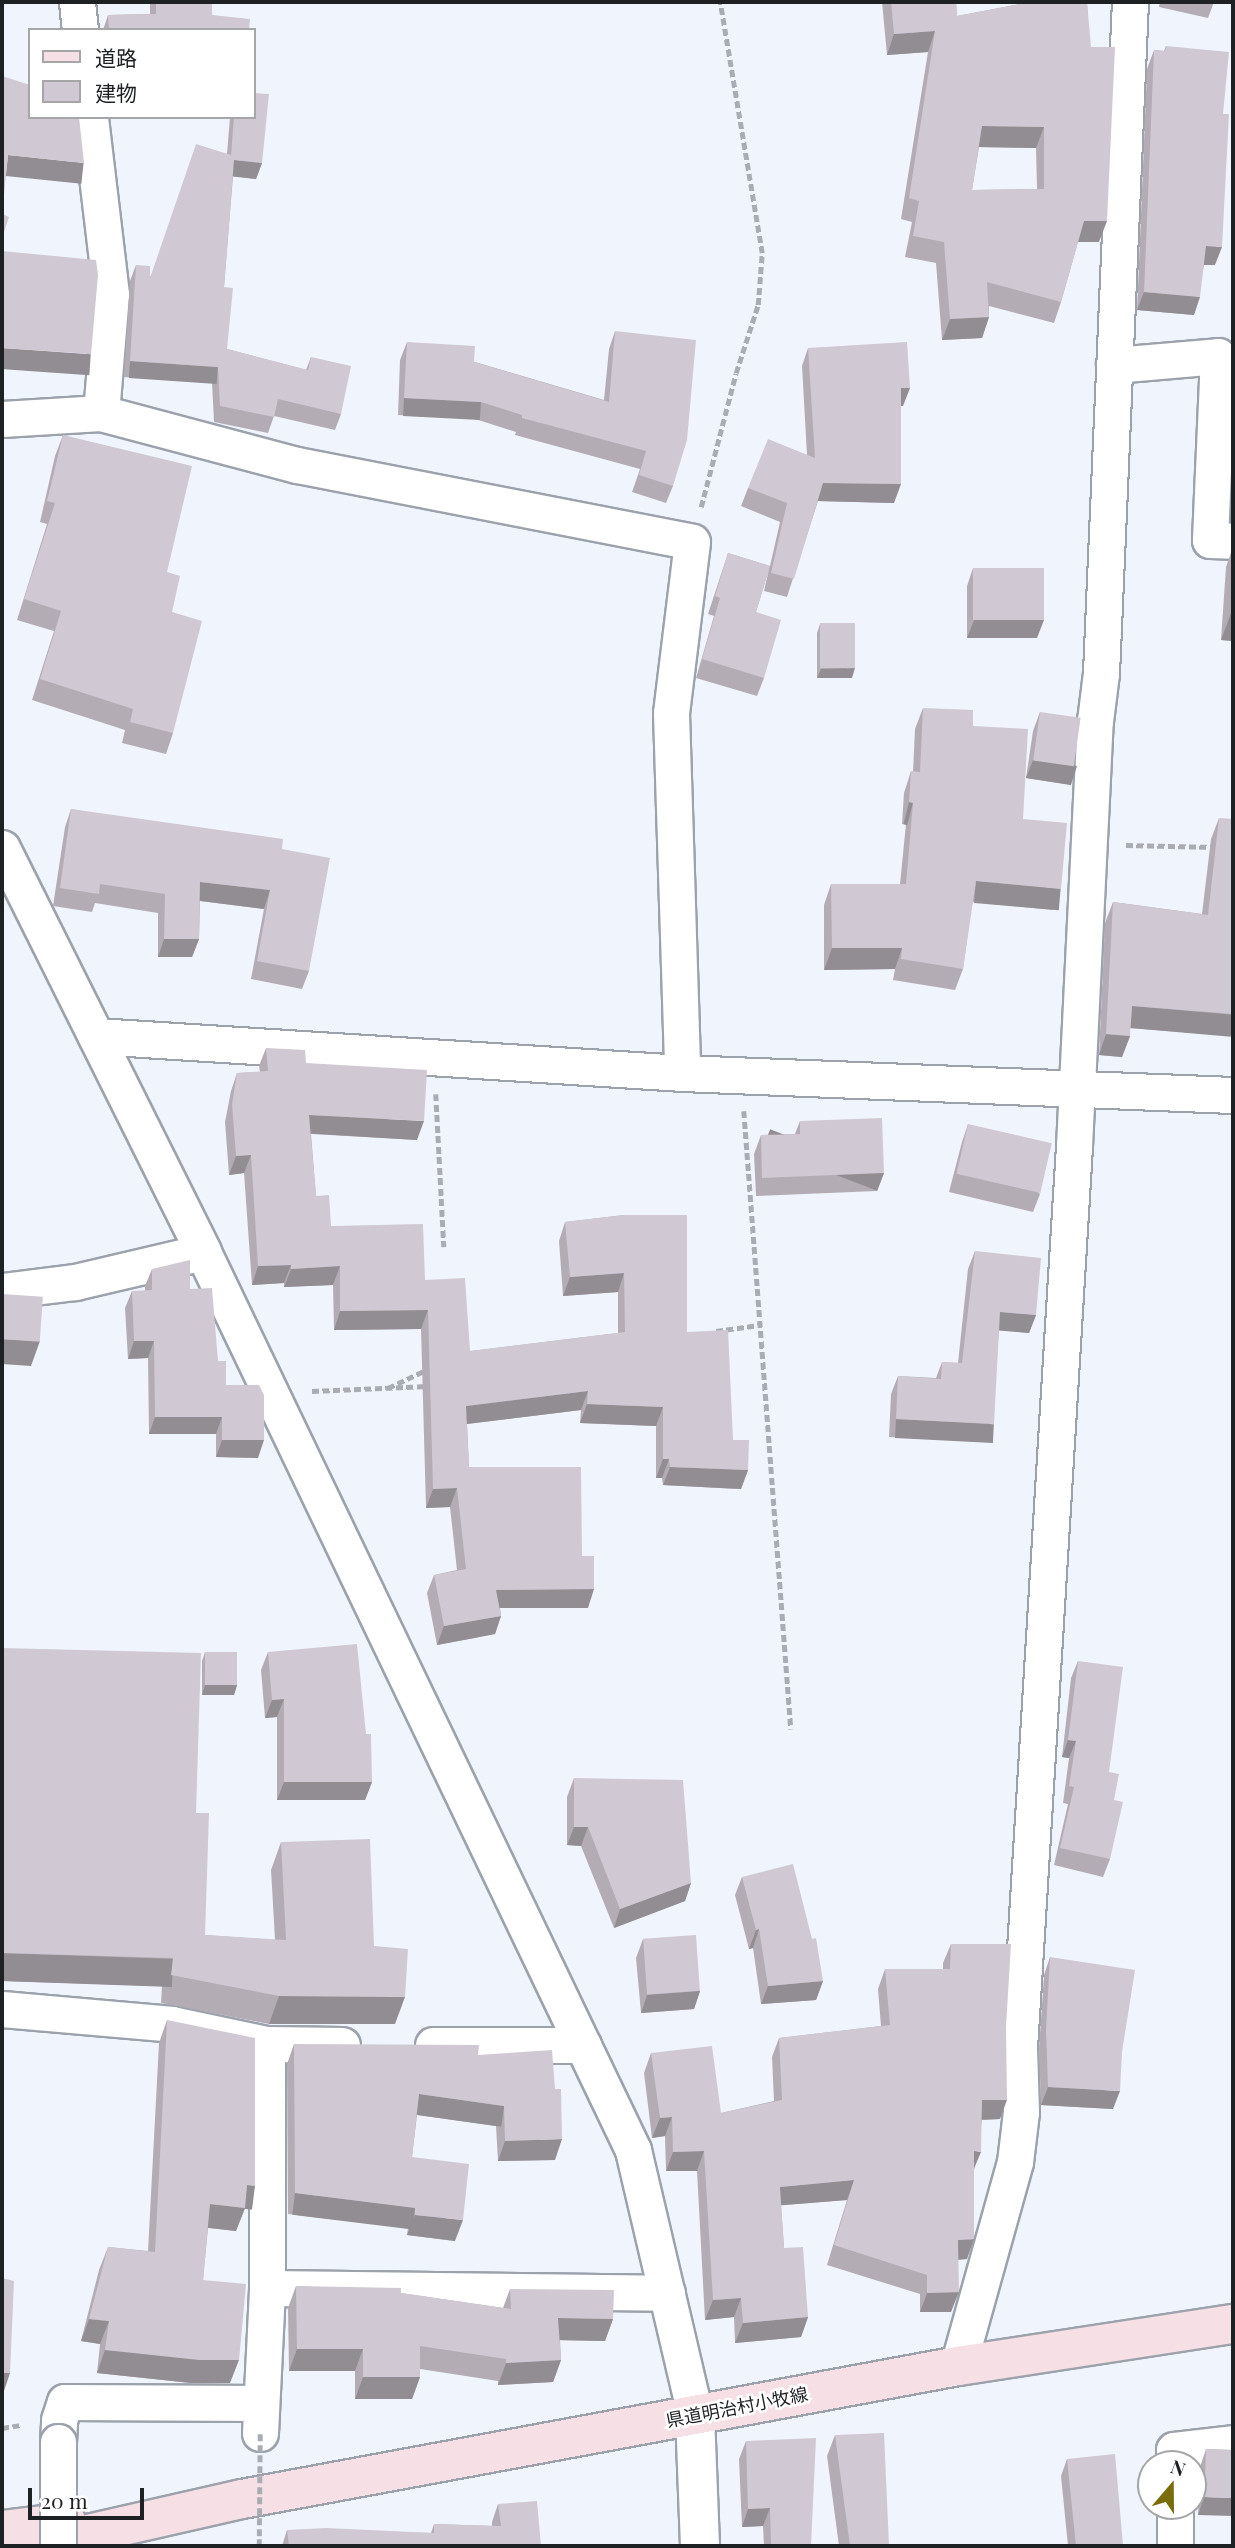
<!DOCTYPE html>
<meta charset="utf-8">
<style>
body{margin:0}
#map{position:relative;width:1235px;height:2548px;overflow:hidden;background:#f0f5fd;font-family:"Playfair Display","Noto Sans JP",serif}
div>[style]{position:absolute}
.path>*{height:4.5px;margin-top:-2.25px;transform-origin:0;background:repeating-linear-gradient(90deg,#a9adb3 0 7px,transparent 0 10.5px)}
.roads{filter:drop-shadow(2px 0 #9ca2ac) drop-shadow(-2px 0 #9ca2ac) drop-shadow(0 2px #9ca2ac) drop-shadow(0 -2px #9ca2ac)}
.minor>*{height:35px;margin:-17.5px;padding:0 17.5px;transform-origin:17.5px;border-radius:17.5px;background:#fff}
.tertiary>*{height:38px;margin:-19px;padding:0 19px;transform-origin:19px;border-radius:19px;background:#fff}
.secondary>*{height:38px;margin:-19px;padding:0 19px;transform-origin:19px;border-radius:19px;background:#f6e0e5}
.path-bridge>*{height:4.5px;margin-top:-2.25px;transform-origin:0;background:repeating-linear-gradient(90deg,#a9adb3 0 7px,transparent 0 10.5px)}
.bridges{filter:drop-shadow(2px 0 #9ca2ac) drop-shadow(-2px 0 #9ca2ac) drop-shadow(0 2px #9ca2ac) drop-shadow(0 -2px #9ca2ac)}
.minor-bridge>*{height:35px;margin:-17.5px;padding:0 17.5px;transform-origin:17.5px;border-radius:17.5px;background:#fff}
.wall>*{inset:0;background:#b3acb5}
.shaded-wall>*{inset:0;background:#928c93;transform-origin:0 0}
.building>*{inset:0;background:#d0c8d2;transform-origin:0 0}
span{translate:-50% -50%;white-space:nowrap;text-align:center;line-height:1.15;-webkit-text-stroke:5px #fff;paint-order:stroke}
.street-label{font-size:18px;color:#1e2124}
.frame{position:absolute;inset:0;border:4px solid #1e2124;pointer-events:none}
.legend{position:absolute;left:28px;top:28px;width:228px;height:91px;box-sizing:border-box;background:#fff;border:2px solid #a5a6a7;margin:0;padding:9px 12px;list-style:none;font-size:21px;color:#1e2124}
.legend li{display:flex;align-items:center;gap:14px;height:35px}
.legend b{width:35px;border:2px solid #a5a6a7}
.north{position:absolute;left:1137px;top:2450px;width:70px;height:70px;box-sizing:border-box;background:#fff;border:2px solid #a5a6a7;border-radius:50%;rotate:20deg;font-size:19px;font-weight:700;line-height:28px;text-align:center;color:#1e2124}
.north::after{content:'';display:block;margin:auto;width:24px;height:32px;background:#796e0b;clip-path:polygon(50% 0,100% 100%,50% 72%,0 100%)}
.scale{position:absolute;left:28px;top:2488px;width:116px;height:32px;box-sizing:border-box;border:4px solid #1e2124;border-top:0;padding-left:9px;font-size:21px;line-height:24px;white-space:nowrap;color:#1e2124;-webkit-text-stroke:5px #fff;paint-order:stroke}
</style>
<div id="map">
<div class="path">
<i style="left:701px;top:507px;width:138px;rotate:-75.4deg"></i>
<i style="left:736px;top:373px;width:71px;rotate:-72.1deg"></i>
<i style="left:758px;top:305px;width:52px;rotate:-85.6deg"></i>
<i style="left:762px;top:253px;width:254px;rotate:-99.5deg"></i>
<i style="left:1126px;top:845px;width:89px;rotate:1.3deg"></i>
<i style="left:436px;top:1094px;width:153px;rotate:87deg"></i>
<i style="left:744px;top:1111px;width:620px;rotate:85.65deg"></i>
<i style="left:716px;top:1331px;width:44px;rotate:-7.8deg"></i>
<i style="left:388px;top:1388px;width:42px;rotate:-25.3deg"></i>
<i style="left:312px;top:1391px;width:117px;rotate:-2.4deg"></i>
<i style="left:2px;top:2428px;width:20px;rotate:-9deg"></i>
</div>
<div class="roads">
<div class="minor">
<i style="left:77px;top:2px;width:28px;rotate:84deg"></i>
<i style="left:1114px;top:365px;width:104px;rotate:-4.9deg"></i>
<i style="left:1218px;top:356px;width:184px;rotate:92.5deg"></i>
<i style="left:1210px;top:540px;width:23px;rotate:2deg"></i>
<i style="left:101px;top:413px;width:203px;rotate:14.9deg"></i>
<i style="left:297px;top:465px;width:402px;rotate:11deg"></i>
<i style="left:692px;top:542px;width:172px;rotate:97deg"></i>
<i style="left:671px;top:713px;width:360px;rotate:88.2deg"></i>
<i style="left:2px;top:419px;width:99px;rotate:-3.5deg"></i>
<i style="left:101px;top:413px;width:119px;rotate:-85.2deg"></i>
<i style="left:111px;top:294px;width:178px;rotate:-96.8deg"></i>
<i style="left:2px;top:848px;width:451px;rotate:63.5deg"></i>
<i style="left:203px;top:1252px;width:996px;rotate:64.41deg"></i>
<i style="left:633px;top:2150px;width:272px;rotate:76.8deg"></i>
<i style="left:96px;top:1036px;width:587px;rotate:3.61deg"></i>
<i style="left:682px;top:1073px;width:551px;rotate:2.29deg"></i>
<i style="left:2px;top:1291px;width:74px;rotate:-7deg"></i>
<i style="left:75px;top:1282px;width:131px;rotate:-13.2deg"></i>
<i style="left:2px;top:2009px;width:171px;rotate:5deg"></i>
<i style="left:172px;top:2024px;width:97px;rotate:11.9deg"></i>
<i style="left:267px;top:2044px;width:75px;rotate:0.8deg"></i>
<i style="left:433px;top:2045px;width:150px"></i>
<i style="left:267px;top:2288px;width:400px;rotate:0.7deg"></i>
<i style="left:958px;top:2366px;width:212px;rotate:-74.4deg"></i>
<i style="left:1015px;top:2162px;width:50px;rotate:-83.2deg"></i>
<i style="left:1021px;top:2112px;width:64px;rotate:-91.8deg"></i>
<i style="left:1019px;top:2048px;width:904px;rotate:-86.51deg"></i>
<i style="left:1074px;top:1146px;width:426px;rotate:-87.2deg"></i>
<i style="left:1095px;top:721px;width:48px;rotate:-82.9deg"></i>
<i style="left:1101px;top:673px;width:672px;rotate:-87.53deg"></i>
<i style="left:260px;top:2433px;width:145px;rotate:-87.2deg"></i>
<i style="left:267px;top:2288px;width:244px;rotate:-90deg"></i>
<i style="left:58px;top:2442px;width:22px;rotate:-87deg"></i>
<i style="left:59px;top:2420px;width:19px;rotate:-72deg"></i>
<i style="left:65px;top:2402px;width:196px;rotate:0.3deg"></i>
<i style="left:1174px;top:2464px;width:14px;rotate:-90deg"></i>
<i style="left:1174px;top:2450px;width:59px;rotate:-6.8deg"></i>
<i style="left:1175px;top:2506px;width:40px;rotate:90deg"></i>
</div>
<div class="tertiary">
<i style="left:695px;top:2415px;width:131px;rotate:87.8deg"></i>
</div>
<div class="secondary">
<i style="left:2px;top:2530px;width:65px;rotate:-7deg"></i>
<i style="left:35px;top:2546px;width:212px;rotate:-12.8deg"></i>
<i style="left:242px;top:2499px;width:728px;rotate:-10.52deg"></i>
<i style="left:958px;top:2366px;width:278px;rotate:-8.7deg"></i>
</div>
</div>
<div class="path-bridge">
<i style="left:259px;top:2546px;width:113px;rotate:-89.5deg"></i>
</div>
<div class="bridges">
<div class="minor-bridge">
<i style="left:58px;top:2442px;width:104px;rotate:90deg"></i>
</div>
</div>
<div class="wall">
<i style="clip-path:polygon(150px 2px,212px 2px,212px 15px,249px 30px,103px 30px,108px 15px,150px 14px)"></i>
<i style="clip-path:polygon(evenodd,882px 2px,956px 2px,957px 16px,1025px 3px,1025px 2px,1087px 2px,1099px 242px,1078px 242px,1061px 302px,1054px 323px,989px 306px,989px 317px,982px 338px,942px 340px,936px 263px,905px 257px,912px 222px,901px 219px,928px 52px,887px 55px,882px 2px,979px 147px,1036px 148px,1037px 189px,972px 190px,979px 147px)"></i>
<i style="clip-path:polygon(1160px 2px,1214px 2px,1208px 18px,1159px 7px)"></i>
<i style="clip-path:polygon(1166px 46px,1223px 114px,1215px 265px,1204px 265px,1194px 315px,1137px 310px,1147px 69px,1154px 50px,1164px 51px)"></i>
<i style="clip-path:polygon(230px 117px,254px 117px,262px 163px,256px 179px,233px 176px,224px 287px,227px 349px,306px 370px,311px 357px,341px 414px,335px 430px,274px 416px,268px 433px,214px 422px,212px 383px,124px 377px,130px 281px,136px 265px,150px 277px,227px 154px)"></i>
<i style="clip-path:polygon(615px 331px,673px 486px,666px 503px,632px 492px,640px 469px,515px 435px,516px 432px,475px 419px,398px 415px,400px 360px,407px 342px,604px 400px,609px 349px)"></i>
<i style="clip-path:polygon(808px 348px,903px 406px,901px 406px,894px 503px,818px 501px,787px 597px,764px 591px,769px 569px,756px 612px,764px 678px,757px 696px,696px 678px,714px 616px,708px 614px,728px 553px,770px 566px,780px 522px,741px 506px,748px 488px,807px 455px,802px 366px)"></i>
<i style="clip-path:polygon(63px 435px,167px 572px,172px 612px,173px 733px,166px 754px,122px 743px,125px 730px,32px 700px,54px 631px,17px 620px,47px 524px,40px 522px,55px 456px)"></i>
<i style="clip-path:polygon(1233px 547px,1233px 641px,1221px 640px,1226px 567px)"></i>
<i style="clip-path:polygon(973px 568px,1037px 638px,967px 638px,967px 586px)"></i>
<i style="clip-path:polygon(820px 624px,852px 678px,817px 678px,817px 633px)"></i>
<i style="clip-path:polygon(923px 708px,973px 726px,1023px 819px,1053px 910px,972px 902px,963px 969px,955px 990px,893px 980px,895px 969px,824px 970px,824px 905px,831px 884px,900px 884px,906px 824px,902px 824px,904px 793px,911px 771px,913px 772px,915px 729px)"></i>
<i style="clip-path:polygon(1040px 712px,1071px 785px,1026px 778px,1033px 731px)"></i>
<i style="clip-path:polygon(71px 809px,282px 849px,309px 971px,302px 989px,251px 979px,264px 909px,200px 901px,199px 939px,192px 957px,158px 957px,158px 913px,95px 903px,92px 912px,53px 906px,65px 827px)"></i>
<i style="clip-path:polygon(1219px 818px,1233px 1036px,1130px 1028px,1130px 1036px,1122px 1057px,1099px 1055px,1105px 923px,1113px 902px,1202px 914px,1211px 839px)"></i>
<i style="clip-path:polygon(266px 1048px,306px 1063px,417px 1140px,311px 1134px,316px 1196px,331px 1226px,425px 1280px,470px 1351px,618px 1333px,618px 1292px,563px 1296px,559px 1241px,565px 1222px,624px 1215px,687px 1332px,733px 1440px,748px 1470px,741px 1489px,663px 1485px,662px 1478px,656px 1478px,656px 1426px,580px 1423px,581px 1410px,467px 1424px,469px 1467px,582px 1556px,588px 1608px,500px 1608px,501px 1616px,495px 1634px,437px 1645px,427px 1593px,434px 1575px,457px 1570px,450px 1507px,426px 1508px,421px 1329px,334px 1330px,333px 1285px,284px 1287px,284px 1283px,252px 1285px,244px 1173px,229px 1175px,225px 1122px,231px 1091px,237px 1073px,260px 1072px,259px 1066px)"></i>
<i style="clip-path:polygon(800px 1121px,884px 1173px,877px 1191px,756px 1196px,754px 1154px,761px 1135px,795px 1134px)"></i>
<i style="clip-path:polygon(968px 1124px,1040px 1194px,1033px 1212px,949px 1192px,962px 1142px)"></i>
<i style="clip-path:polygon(975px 1251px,1036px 1315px,1029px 1333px,999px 1330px,988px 1442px,889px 1437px,891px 1394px,898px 1376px,936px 1378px,942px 1362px,958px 1363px,968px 1269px)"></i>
<i style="clip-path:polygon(152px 1269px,190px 1289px,218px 1361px,226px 1385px,258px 1458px,216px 1457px,216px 1434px,149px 1434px,148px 1358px,128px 1359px,125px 1308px,132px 1291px,145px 1291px,145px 1286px)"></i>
<i style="clip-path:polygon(2px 1648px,196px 1813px,205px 1935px,275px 1940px,271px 1870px,281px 1842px,374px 1946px,395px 2024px,269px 2024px,161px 2003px,162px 1986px,2px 1981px)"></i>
<i style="clip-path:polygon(205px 1652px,237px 1685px,234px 1695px,202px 1695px,202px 1661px)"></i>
<i style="clip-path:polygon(268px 1652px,366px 1734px,372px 1782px,365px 1800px,277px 1800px,277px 1717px,265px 1718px,261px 1670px)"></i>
<i style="clip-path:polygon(1078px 1661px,1109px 1772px,1114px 1800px,1110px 1859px,1103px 1877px,1054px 1865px,1068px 1804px,1063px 1803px,1069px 1758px,1062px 1757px,1071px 1678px)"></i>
<i style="clip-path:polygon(574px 1778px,691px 1883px,685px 1901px,614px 1928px,581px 1846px,567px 1845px,567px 1797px)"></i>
<i style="clip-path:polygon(742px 1877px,823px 1981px,816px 2000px,761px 2004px,753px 1948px,749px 1949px,735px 1895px)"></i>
<i style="clip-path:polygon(643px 1939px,700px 1991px,694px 2009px,641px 2013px,636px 1958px)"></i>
<i style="clip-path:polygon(951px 1944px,1000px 2119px,982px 2120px,974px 2170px,967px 2259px,958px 2260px,951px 2312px,920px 2312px,920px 2294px,827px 2265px,847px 2200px,781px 2205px,784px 2248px,808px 2317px,801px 2337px,735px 2343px,734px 2317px,705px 2320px,697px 2171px,666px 2171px,665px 2136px,652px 2138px,644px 2073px,651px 2053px,721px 2113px,774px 2101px,772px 2057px,779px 2038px,881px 2026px,878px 1989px,885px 1969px,943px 1969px,943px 1963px)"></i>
<i style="clip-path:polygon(1050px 1957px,1113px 2109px,1041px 2105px,1039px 2048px,1044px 1975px)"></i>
<i style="clip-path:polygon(167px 2020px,255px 2186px,247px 2209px,245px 2208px,236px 2231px,208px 2228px,203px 2280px,230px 2383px,191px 2383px,97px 2373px,100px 2344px,81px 2341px,99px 2270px,108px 2247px,148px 2251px,159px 2043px)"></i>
<i style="clip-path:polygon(294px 2044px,478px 2055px,555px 2160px,498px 2161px,496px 2126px,417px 2115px,412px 2157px,455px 2241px,407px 2235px,408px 2228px,288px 2214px,287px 2064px)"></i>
<i style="clip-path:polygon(296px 2286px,401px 2293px,503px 2308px,510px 2289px,613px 2319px,605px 2341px,560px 2340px,561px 2360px,553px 2382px,498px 2385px,498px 2381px,420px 2369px,420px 2377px,412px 2399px,355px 2399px,355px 2371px,289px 2371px,288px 2308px)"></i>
<i style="clip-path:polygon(835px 2435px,889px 2546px,839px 2546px,827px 2456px)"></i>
<i style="clip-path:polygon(746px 2441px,811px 2546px,764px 2546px,763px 2526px,742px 2527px,739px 2459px)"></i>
<i style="clip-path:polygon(1206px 2449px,1233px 2450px,1198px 2515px,1200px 2467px)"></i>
<i style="clip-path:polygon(1067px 2459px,1123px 2545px,1129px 2546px,1068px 2546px,1061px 2476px)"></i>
<i style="clip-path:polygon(498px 2504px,541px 2546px,282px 2546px,287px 2530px,431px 2533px,434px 2524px,492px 2526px,492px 2522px)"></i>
</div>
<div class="shaded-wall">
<i style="clip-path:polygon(935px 31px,928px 52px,887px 55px,894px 34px)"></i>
<i style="clip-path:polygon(982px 126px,1044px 127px,1036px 148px,975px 147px)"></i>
<i style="left:8px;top:155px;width:76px;height:21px;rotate:6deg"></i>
<i style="clip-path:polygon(234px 160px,262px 163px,256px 179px,228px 176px)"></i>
<i style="clip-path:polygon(1084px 221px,1107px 221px,1099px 242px,1076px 242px)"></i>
<i style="clip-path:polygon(1206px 246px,1222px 247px,1215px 265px,1199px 265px)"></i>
<i style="clip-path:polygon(1144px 292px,1200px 297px,1194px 315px,1137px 310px)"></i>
<i style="clip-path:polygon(989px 317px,982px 338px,942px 340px,950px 319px)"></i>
<i style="left:2px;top:348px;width:89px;height:21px;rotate:4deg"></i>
<i style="left:130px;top:361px;width:88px;height:17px;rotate:4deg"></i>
<i style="clip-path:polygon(901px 388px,910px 388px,903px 406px,894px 406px)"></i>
<i style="left:404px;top:398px;width:77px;height:18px;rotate:3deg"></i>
<i style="clip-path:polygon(823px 483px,901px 484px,894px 503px,816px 501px)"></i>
<i style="clip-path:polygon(1231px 613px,1233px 613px,1233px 641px,1221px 640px)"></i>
<i style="clip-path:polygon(974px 620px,1044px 620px,1037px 638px,967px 638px)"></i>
<i style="clip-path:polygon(855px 668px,852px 678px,817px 678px,821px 669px)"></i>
<i style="clip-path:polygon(1033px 760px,1077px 766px,1071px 785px,1026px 778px)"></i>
<i style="left:909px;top:802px;width:4px;height:23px;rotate:14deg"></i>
<i style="left:976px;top:881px;width:85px;height:22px;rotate:5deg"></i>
<i style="clip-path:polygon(200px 882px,270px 890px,264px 909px,193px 900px)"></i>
<i style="clip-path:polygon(164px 939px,199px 939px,192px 957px,158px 957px)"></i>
<i style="clip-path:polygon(832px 948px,902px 948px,895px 969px,824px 970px)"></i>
<i style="left:1132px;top:1006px;width:101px;height:22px;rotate:5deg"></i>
<i style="clip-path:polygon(1106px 1034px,1130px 1036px,1122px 1057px,1099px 1055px)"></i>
<i style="clip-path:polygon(309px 1115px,424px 1121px,417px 1140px,302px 1133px)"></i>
<i style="clip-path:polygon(251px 1155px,244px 1173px,229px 1175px,236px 1156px)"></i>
<i style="left:884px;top:1173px;width:19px;height:122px;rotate:111deg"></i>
<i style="clip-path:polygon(291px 1265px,284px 1283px,252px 1285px,258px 1266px)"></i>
<i style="clip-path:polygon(340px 1266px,333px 1285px,284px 1287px,291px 1269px)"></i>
<i style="clip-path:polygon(624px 1273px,618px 1292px,563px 1296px,570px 1277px)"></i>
<i style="clip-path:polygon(428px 1310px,421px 1329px,334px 1330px,340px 1311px)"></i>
<i style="clip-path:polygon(1000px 1312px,1036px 1315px,1029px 1333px,993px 1330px)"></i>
<i style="clip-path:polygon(2px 1339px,40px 1341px,31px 1366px,2px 1364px)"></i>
<i style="clip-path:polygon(134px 1341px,154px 1341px,148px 1358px,128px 1359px)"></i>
<i style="clip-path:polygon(588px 1391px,581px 1410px,459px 1425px,466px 1406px)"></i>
<i style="clip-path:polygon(587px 1404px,663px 1407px,656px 1426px,580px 1423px)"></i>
<i style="clip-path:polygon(155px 1417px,222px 1417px,216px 1434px,149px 1434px)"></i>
<i style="left:896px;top:1419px;width:98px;height:19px;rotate:3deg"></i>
<i style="clip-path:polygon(222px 1440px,264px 1440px,258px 1458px,216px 1457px)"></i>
<i style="clip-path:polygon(663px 1459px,669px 1459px,662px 1478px,656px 1478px)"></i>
<i style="clip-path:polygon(670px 1467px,748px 1470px,741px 1489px,663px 1485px)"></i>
<i style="clip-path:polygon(457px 1488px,450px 1507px,426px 1508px,433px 1489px)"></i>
<i style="clip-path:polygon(594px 1589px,588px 1608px,490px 1608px,496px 1590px)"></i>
<i style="clip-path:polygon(501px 1616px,495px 1634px,437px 1645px,444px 1626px)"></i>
<i style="clip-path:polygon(205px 1685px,237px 1685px,234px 1695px,202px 1695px)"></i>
<i style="clip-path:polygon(284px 1699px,277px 1717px,265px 1718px,272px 1700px)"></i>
<i style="clip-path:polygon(1068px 1740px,1076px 1741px,1069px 1758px,1062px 1757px)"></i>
<i style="clip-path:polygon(284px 1782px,372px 1782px,365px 1800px,277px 1800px)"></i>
<i style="clip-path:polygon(574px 1827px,588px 1827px,581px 1846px,567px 1845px)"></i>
<i style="clip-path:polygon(691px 1883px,685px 1901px,614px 1928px,620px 1909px)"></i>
<i style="clip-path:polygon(759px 1929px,753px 1948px,749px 1949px,756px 1930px)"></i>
<i style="left:2px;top:1953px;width:171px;height:28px;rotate:2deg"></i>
<i style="clip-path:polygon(823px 1981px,816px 2000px,761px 2004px,768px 1986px)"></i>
<i style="clip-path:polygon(700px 1991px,694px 2009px,641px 2013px,647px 1995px)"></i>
<i style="clip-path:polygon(279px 1996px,405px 1997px,395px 2024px,269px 2024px)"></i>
<i style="clip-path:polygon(1048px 2087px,1120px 2091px,1113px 2109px,1041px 2105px)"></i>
<i style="left:419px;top:2094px;width:86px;height:21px;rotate:8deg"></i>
<i style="clip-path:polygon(982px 2100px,1007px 2100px,1000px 2119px,975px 2120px)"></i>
<i style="clip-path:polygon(672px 2117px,665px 2136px,652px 2138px,660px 2118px)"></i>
<i style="clip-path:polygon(562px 2139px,555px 2160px,498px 2161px,505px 2141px)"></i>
<i style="clip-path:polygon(704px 2151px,697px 2171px,666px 2171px,673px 2152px)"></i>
<i style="clip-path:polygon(974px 2151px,981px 2152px,973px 2171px)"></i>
<i style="clip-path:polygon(854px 2180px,847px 2200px,773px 2206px,780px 2187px)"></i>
<i style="left:247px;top:2185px;width:8px;height:24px;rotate:7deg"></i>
<i style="left:295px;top:2193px;width:121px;height:22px;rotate:7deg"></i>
<i style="clip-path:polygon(210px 2204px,245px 2208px,236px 2231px,201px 2227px)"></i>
<i style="clip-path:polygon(415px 2215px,463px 2220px,455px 2241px,407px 2235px)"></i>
<i style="clip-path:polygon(974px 2239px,967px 2259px,951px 2260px,958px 2240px)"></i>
<i style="clip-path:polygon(959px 2292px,951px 2312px,920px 2312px,927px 2293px)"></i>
<i style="clip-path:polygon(741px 2298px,734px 2317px,705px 2320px,713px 2300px)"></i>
<i style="clip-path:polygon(808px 2317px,801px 2337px,735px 2343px,743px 2323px)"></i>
<i style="clip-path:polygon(558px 2318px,613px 2319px,605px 2341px,550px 2340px)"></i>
<i style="clip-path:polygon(89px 2319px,109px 2321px,100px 2344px,81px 2341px)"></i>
<i style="clip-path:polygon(297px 2349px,363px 2349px,355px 2371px,289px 2371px)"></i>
<i style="clip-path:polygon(105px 2350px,239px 2360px,230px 2383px,191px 2383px,97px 2373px)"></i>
<i style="clip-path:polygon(561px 2360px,553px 2382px,498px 2385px,506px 2363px)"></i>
<i style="clip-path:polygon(2px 2373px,10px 2373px,4px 2391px,2px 2391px)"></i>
<i style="clip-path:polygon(363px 2377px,420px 2377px,412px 2399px,355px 2399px)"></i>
<i style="clip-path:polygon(1204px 2497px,1233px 2498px,1233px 2516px,1198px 2515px)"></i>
<i style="clip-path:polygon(770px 2508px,763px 2526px,742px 2527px,748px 2509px)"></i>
</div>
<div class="building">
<i style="clip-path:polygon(156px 2px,212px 2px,212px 15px,250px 19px,249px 30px,109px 30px,108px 15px,156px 14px)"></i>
<i style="clip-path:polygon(evenodd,891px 2px,956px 2px,957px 16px,1031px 2px,1087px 2px,1091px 47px,1115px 47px,1107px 221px,1084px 221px,1061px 302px,987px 282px,989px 317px,950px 319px,944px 242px,913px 236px,919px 201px,909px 198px,935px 31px,894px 34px,891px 2px,982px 126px,1044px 127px,1044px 189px,972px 190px,982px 126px)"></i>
<i style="clip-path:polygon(1166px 46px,1229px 52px,1223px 114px,1229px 114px,1222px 247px,1206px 246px,1200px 297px,1144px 292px,1154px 50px,1165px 51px)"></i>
<i style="clip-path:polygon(2px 76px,30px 85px,30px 117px,79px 117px,84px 163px,8px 155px,2px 214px,9px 217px,2px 238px)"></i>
<i style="clip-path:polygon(254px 93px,269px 94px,262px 163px,234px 160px,224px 287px,233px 288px,227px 349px,308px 370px,311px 357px,351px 366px,341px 414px,278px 399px,274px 417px,220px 406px,218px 367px,130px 361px,136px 265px,150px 266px,150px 278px,196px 144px,231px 155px,234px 117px,254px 117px)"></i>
<i style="clip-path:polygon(2px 251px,96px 260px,98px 275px,91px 354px,2px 348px)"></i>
<i style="clip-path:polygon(615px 331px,696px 340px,687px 440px,673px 486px,639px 475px,646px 451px,522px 418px,522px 415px,481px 402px,404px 398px,407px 342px,475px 346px,474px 362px,609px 402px)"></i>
<i style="clip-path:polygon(907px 342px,910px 388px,901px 388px,901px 484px,823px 483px,794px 579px,771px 573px,787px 503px,748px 488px,768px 439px,815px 458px,808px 348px)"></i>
<i style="clip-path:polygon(63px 435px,192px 466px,167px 572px,180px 576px,172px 612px,202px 621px,173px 733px,130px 722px,133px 709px,40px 679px,61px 611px,24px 599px,55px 503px,47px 501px)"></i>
<i style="clip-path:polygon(728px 553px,770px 566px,756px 612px,781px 620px,764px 678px,702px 659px,720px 598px,715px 596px)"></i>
<i style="left:973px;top:568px;width:71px;height:52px"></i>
<i style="clip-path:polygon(1233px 574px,1233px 613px,1231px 613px)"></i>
<i style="left:855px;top:623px;width:45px;height:35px;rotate:90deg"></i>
<i style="clip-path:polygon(923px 708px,973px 710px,973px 726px,1028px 729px,1023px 819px,1067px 823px,1061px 889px,976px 881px,963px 969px,901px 959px,902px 948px,832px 948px,831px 884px,906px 884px,913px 803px,909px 802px,911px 771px,920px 772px)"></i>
<i style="left:1040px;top:712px;width:41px;height:49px;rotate:8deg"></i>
<i style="clip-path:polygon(71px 809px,283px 839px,282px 849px,330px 858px,309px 971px,257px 961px,270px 890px,200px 882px,199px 939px,164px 939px,165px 894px,100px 884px,99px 894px,60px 888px)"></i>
<i style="clip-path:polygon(1219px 818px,1233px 819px,1233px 1014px,1132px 1006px,1130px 1036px,1106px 1034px,1113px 902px,1208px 915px)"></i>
<i style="clip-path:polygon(266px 1048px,305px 1050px,306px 1063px,427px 1070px,424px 1121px,309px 1115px,316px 1196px,329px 1195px,331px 1226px,423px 1224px,425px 1280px,465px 1278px,470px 1351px,625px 1332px,624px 1273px,570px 1277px,565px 1222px,624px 1215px,687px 1215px,687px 1332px,728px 1330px,733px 1440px,749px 1440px,748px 1470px,670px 1467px,669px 1459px,663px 1459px,663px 1407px,587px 1404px,588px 1391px,466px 1406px,469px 1467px,581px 1467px,582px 1556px,594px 1556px,594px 1589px,496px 1590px,501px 1616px,444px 1626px,434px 1575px,466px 1569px,457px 1488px,433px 1489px,428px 1310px,340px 1311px,340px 1266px,291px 1269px,291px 1265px,258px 1266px,251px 1155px,236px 1156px,232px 1104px,237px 1073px,268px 1071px)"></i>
<i style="clip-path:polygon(882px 1118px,884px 1173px,762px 1178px,761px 1135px,800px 1134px,800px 1121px)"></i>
<i style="left:968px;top:1124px;width:86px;height:51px;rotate:13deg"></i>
<i style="clip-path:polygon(975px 1251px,1041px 1258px,1036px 1315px,1000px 1312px,994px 1424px,896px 1419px,898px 1376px,941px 1379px,942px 1362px,962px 1363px)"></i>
<i style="clip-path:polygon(190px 1260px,190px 1289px,212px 1288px,218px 1361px,226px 1361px,226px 1385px,259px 1385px,264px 1395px,264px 1440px,222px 1440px,222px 1417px,155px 1417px,154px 1341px,134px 1341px,132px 1291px,152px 1290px,152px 1269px)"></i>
<i style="left:2px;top:1294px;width:41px;height:45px;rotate:4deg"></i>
<i style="clip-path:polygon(357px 1644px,366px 1734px,371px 1734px,372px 1782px,284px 1782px,284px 1699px,272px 1700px,268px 1652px)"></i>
<i style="clip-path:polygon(2px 1648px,201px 1653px,196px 1813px,209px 1813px,205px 1935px,286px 1940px,281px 1842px,370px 1839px,374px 1946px,408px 1949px,405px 1997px,279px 1996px,171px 1975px,173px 1958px,2px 1953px)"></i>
<i style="left:205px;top:1652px;width:32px;height:33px"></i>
<i style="clip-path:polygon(1078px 1661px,1123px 1667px,1109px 1772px,1119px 1774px,1114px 1800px,1123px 1802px,1110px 1859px,1060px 1848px,1074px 1787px,1069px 1786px,1076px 1741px,1068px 1740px)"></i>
<i style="clip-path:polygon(574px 1778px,683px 1780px,691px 1883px,620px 1909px,588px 1827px,574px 1827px)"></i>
<i style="clip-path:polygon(793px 1864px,812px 1939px,816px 1938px,823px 1981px,768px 1986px,759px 1929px,756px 1930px,742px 1877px)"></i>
<i style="left:696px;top:1935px;width:56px;height:53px;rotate:86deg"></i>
<i style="clip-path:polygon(951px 1944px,1011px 1944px,1006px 2027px,1007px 2100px,982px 2100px,981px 2152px,974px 2151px,974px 2239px,958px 2240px,959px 2292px,927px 2293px,927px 2275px,834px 2245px,854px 2180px,780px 2187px,784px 2248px,803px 2247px,808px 2317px,743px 2323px,741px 2298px,713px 2300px,704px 2151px,673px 2152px,672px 2117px,660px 2118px,651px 2053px,712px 2046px,721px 2113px,782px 2100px,779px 2038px,890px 2025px,885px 1969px,950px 1969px)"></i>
<i style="clip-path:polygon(1050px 1957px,1135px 1970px,1122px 2052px,1120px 2091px,1048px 2087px,1046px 2030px)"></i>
<i style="clip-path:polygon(167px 2020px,255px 2038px,255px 2186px,247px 2185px,245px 2208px,210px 2204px,203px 2280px,246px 2284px,239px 2360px,199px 2360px,105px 2350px,109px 2321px,89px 2319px,108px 2247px,155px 2252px)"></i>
<i style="clip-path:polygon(294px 2044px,479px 2045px,478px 2055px,552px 2050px,555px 2089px,561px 2089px,562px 2139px,505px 2141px,504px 2106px,419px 2094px,412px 2157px,469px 2164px,463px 2220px,415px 2215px,415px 2208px,295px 2193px)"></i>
<i style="clip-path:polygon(2px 2278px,14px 2281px,10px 2373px,2px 2373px)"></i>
<i style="clip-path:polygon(296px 2286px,401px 2288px,401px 2293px,511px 2309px,510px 2289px,614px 2290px,613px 2319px,558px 2318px,561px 2360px,506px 2363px,506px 2359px,420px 2346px,420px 2377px,363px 2377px,363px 2349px,297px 2349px)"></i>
<i style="clip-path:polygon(884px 2433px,889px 2546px,850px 2546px,835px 2435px)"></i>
<i style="clip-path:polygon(816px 2438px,811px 2546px,771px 2546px,770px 2508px,748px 2509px,746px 2441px)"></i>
<i style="left:1206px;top:2449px;width:27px;height:48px;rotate:2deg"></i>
<i style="clip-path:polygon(1115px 2454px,1123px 2545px,1129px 2545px,1129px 2546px,1076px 2546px,1067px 2459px)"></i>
<i style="clip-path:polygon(537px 2501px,541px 2546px,289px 2546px,287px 2530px,326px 2528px,434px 2533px,434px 2524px,501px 2526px,498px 2504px)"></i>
</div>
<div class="street-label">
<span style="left:737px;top:2407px;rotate:-11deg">県道明治村小牧線</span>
</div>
<div class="frame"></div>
<ul class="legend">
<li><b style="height:9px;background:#f6e0e5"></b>道路</li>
<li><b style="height:19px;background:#d0c8d2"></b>建物</li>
</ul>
<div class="north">N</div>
<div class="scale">20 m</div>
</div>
